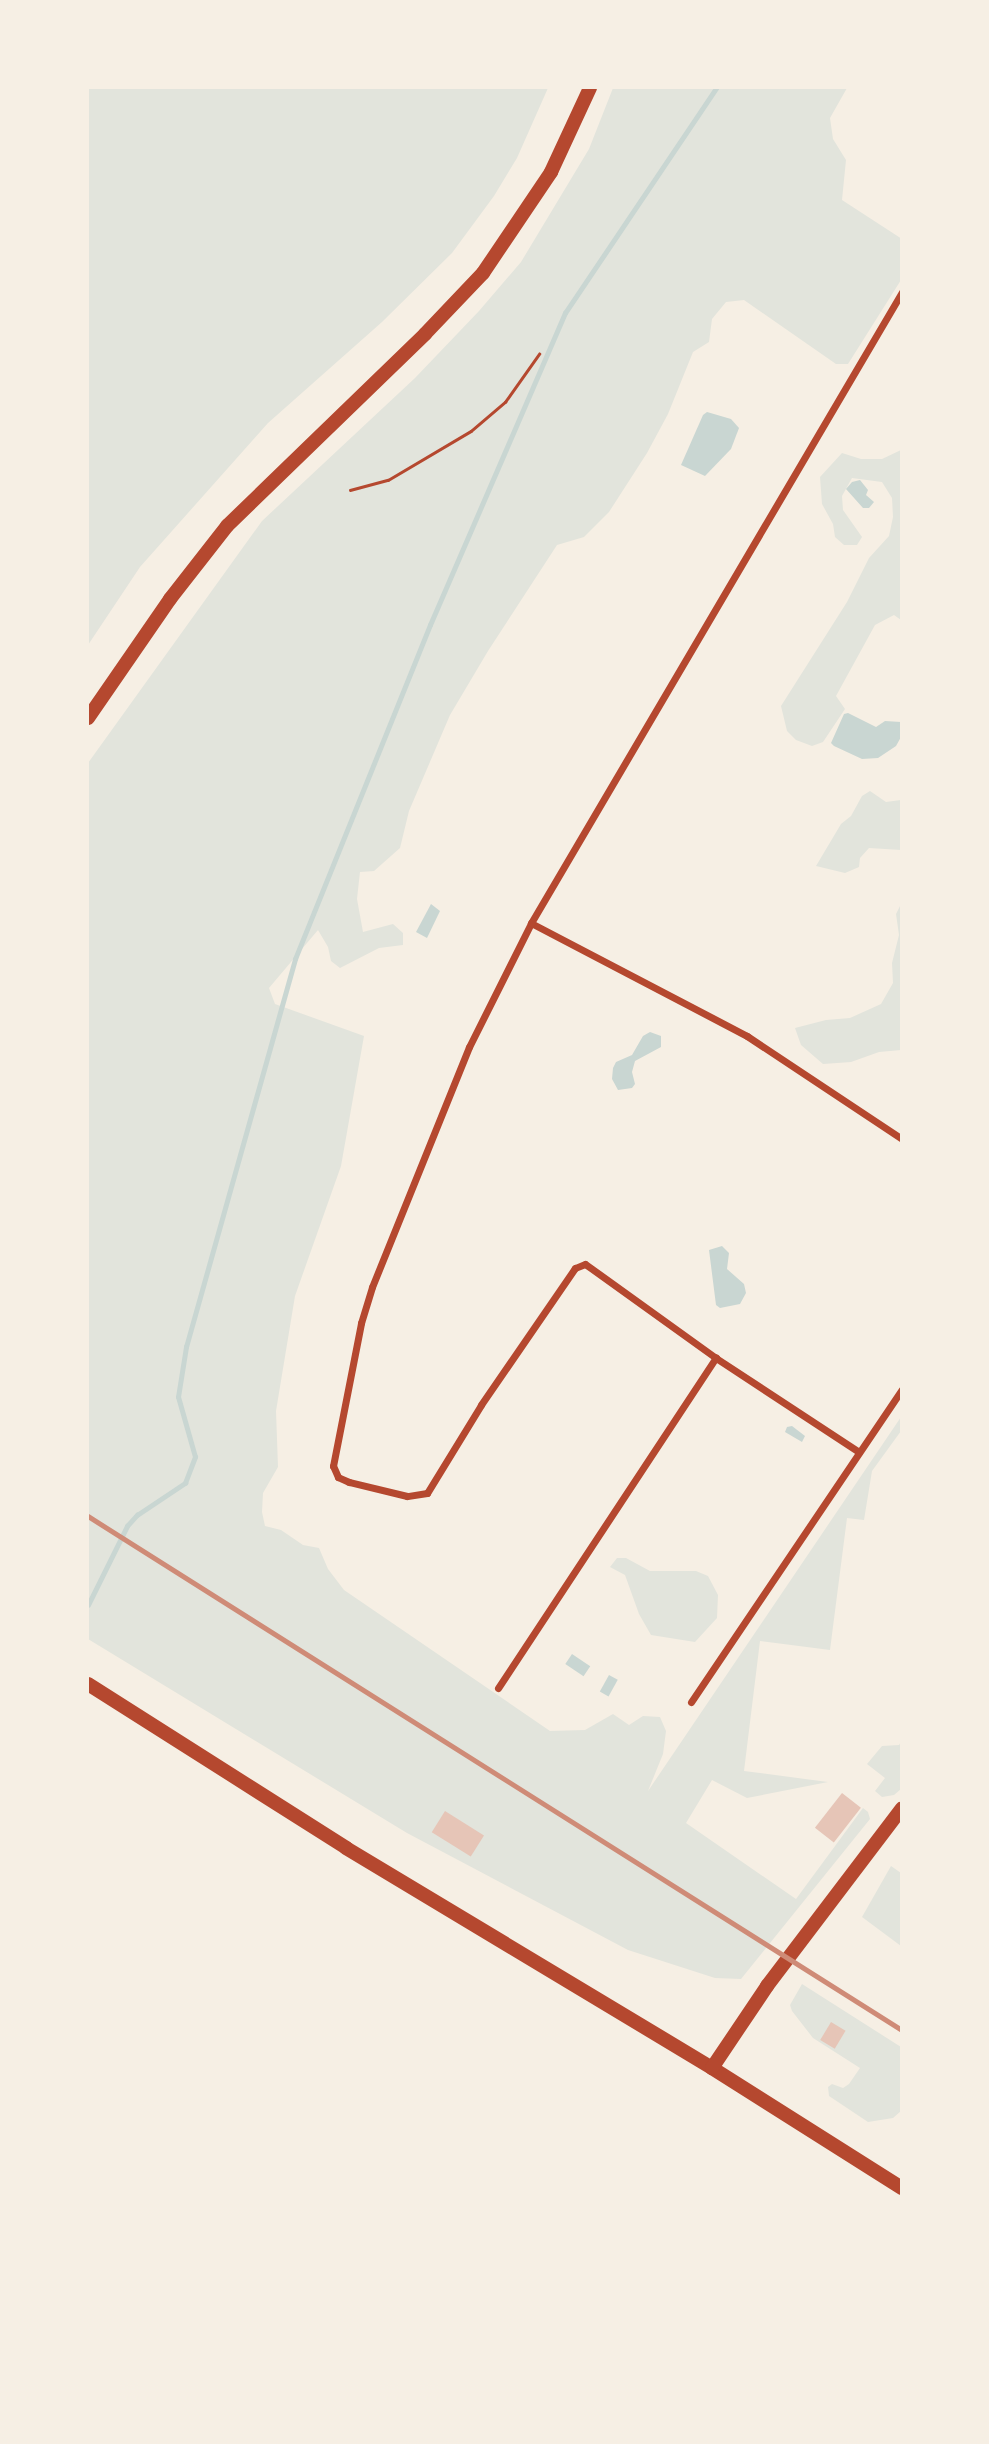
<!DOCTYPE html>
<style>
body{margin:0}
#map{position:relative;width:989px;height:2444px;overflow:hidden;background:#f6efe4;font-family:"DejaVu Sans",sans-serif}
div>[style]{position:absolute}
.green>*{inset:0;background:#e2e4dc}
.water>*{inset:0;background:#c9d6d2;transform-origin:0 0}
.stream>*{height:4.5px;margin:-2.25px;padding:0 2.25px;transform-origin:2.25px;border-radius:2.25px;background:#c9d6d2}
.building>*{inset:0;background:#e6c5b7;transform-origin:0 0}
.path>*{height:2.5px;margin:-1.25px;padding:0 1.25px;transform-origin:1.25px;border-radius:1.25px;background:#b5482f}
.minor>*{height:7px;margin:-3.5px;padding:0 3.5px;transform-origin:3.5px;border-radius:3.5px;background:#b5482f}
.secondary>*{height:14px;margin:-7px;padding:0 7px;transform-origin:7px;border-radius:7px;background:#b5482f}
.primary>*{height:14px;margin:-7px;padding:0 7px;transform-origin:7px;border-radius:7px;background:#b5482f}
.rail>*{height:4.5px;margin:-2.25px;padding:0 2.25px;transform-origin:2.25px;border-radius:2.25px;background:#cf8b77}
span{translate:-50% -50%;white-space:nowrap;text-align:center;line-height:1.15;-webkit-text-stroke:6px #f6efe4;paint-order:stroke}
.frame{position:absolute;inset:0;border:89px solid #f6efe4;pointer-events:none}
</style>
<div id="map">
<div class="green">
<i style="clip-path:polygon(88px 88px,548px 88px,517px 158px,494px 196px,452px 253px,382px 322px,268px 423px,140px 567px,88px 645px)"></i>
<i style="clip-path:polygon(613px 88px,847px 88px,830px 118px,833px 139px,846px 160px,842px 200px,902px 239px,901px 280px,848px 364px,836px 364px,744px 300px,726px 302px,712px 319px,709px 342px,693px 352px,668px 414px,647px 453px,609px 512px,584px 537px,557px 545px,488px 651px,450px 715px,409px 811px,400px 848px,374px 871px,360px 872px,357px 899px,363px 932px,393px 924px,403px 933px,403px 945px,379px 948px,340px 968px,331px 961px,328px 947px,318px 930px,269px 988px,275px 1004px,364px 1036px,341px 1166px,295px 1296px,276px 1411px,278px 1467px,263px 1493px,262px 1512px,265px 1526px,281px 1530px,303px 1545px,319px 1548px,328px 1569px,344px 1590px,550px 1731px,585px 1730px,613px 1714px,629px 1725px,643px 1716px,660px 1717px,666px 1731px,663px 1754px,648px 1791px,901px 1417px,901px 1431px,872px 1471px,864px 1520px,847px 1518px,830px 1650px,760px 1641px,744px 1771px,828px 1782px,747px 1798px,712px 1780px,686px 1823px,796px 1899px,863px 1808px,868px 1812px,870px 1819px,741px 1979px,715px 1978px,628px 1950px,407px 1833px,88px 1639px,88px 763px,262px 521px,415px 378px,479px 311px,521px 262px,589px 149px)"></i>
<i style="clip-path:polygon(901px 450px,901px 620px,894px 615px,875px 625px,836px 696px,845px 709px,823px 742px,812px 746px,796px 740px,787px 731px,781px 706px,847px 602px,869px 558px,889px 536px,893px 517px,892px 498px,882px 482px,852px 478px,842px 496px,843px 510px,862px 537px,857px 545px,844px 545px,835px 537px,833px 524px,822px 504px,820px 477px,842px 453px,861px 459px,882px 459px)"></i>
<i style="clip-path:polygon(870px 791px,886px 802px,901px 800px,901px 850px,869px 848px,860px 858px,859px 867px,845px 873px,816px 866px,841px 824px,851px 816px,862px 796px)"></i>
<i style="clip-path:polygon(901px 904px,901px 1050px,879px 1052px,851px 1062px,823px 1064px,801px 1045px,795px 1028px,826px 1020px,850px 1018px,881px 1004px,893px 983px,892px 963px,899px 935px,896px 914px)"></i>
<i style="clip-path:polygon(617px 1558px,626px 1558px,650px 1571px,696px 1571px,708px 1576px,718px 1595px,717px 1618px,695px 1642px,651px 1635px,639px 1614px,625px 1575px,610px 1567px)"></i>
<i style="clip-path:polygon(901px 1742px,901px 1789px,894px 1795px,882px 1797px,875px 1791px,885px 1778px,867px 1764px,882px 1746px,899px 1745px)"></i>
<i style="clip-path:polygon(891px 1866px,901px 1873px,901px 1946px,862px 1917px)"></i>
<i style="clip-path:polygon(802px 1984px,901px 2047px,901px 2111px,893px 2118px,868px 2122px,829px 2096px,828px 2087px,832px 2084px,843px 2088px,849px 2084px,860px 2068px,813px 2038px,792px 2011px,790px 2005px)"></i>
</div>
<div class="water">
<i style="clip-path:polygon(707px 412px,731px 419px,739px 428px,731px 449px,705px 476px,681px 465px,703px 415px)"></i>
<i style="clip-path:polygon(860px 480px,868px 490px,866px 495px,874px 502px,869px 508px,863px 508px,846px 489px,852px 482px)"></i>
<i style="clip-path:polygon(848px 713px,876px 727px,885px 721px,901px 722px,901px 737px,896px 746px,878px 758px,862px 759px,834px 746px,831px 743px,844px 714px)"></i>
<i style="clip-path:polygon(431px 904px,440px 911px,427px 938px,416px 932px)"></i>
<i style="clip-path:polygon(650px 1032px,661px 1036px,661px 1047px,635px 1061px,632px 1072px,635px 1084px,632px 1088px,618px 1090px,612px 1079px,613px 1068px,616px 1062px,632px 1055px,643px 1036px)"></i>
<i style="clip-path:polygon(722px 1246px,729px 1253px,727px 1269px,744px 1284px,746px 1293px,740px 1304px,720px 1308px,716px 1305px,709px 1250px)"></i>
<i style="clip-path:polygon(792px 1426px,805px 1436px,802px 1442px,785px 1432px,787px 1427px)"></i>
<i style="left:572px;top:1654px;width:22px;height:12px;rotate:34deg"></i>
<i style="left:609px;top:1675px;width:10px;height:19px;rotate:29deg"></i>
</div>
<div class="stream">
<i style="left:88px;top:1605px;width:88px;rotate:-63.7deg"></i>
<i style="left:127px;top:1526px;width:15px;rotate:-48deg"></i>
<i style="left:137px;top:1515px;width:58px;rotate:-33.7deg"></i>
<i style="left:185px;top:1483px;width:28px;rotate:-69deg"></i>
<i style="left:195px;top:1457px;width:62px;rotate:-105.8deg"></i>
<i style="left:178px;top:1397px;width:51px;rotate:-80.9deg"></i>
<i style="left:186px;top:1347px;width:403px;rotate:-74.3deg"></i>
<i style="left:295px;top:959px;width:360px;rotate:-68deg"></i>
<i style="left:430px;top:625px;width:340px;rotate:-66.6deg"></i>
<i style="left:565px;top:313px;width:271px;rotate:-56.1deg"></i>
</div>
<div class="building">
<i style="left:842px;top:1793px;width:24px;height:44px;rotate:38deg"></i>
<i style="left:445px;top:1811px;width:46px;height:25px;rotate:32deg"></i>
<i style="left:831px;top:2022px;width:17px;height:21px;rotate:31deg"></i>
</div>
<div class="path">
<i style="left:350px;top:490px;width:39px;rotate:-15deg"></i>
<i style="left:388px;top:480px;width:96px;rotate:-30.6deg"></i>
<i style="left:471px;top:431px;width:45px;rotate:-40.5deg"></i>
<i style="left:505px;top:402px;width:59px;rotate:-54.7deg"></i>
</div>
<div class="minor">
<i style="left:531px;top:923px;width:244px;rotate:27.6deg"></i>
<i style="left:747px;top:1036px;width:186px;rotate:33.6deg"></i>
<i style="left:859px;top:1452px;width:171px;rotate:-146.7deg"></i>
<i style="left:716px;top:1358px;width:161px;rotate:-144.3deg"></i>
<i style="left:585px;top:1264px;width:11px;rotate:158deg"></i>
<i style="left:575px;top:1268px;width:166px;rotate:124.5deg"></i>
<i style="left:481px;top:1405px;width:103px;rotate:121.5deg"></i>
<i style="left:427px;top:1493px;width:20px;rotate:171deg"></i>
<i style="left:407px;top:1496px;width:60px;rotate:-166.4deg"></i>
<i style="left:349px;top:1482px;width:12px;rotate:-156deg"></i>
<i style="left:338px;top:1477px;width:12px;rotate:-114deg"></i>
<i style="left:333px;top:1466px;width:146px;rotate:-78.9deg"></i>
<i style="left:361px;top:1323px;width:38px;rotate:-73deg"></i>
<i style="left:372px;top:1287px;width:259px;rotate:-68deg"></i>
<i style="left:469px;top:1047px;width:139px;rotate:-63.4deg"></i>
<i style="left:531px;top:923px;width:732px;rotate:-59.55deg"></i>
<i style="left:498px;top:1688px;width:396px;rotate:-56.6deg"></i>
<i style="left:691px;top:1702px;width:377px;rotate:-56deg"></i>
</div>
<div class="secondary">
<i style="left:88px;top:718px;width:145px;rotate:-55.4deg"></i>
<i style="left:170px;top:599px;width:93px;rotate:-52deg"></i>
<i style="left:227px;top:526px;width:276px;rotate:-44.1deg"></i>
<i style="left:425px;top:334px;width:84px;rotate:-46.4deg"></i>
<i style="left:483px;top:273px;width:122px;rotate:-56deg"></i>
<i style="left:551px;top:172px;width:93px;rotate:-65.1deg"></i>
</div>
<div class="primary">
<i style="left:88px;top:1684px;width:306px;rotate:32.4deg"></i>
<i style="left:346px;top:1848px;width:427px;rotate:31deg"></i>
<i style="left:712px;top:2068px;width:225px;rotate:32.3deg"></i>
<i style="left:712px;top:2068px;width:99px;rotate:-56.1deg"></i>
<i style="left:767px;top:1986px;width:223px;rotate:-52.8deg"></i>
</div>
<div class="rail">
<i style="left:88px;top:1516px;width:963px;rotate:32.27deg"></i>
</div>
<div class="frame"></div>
</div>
